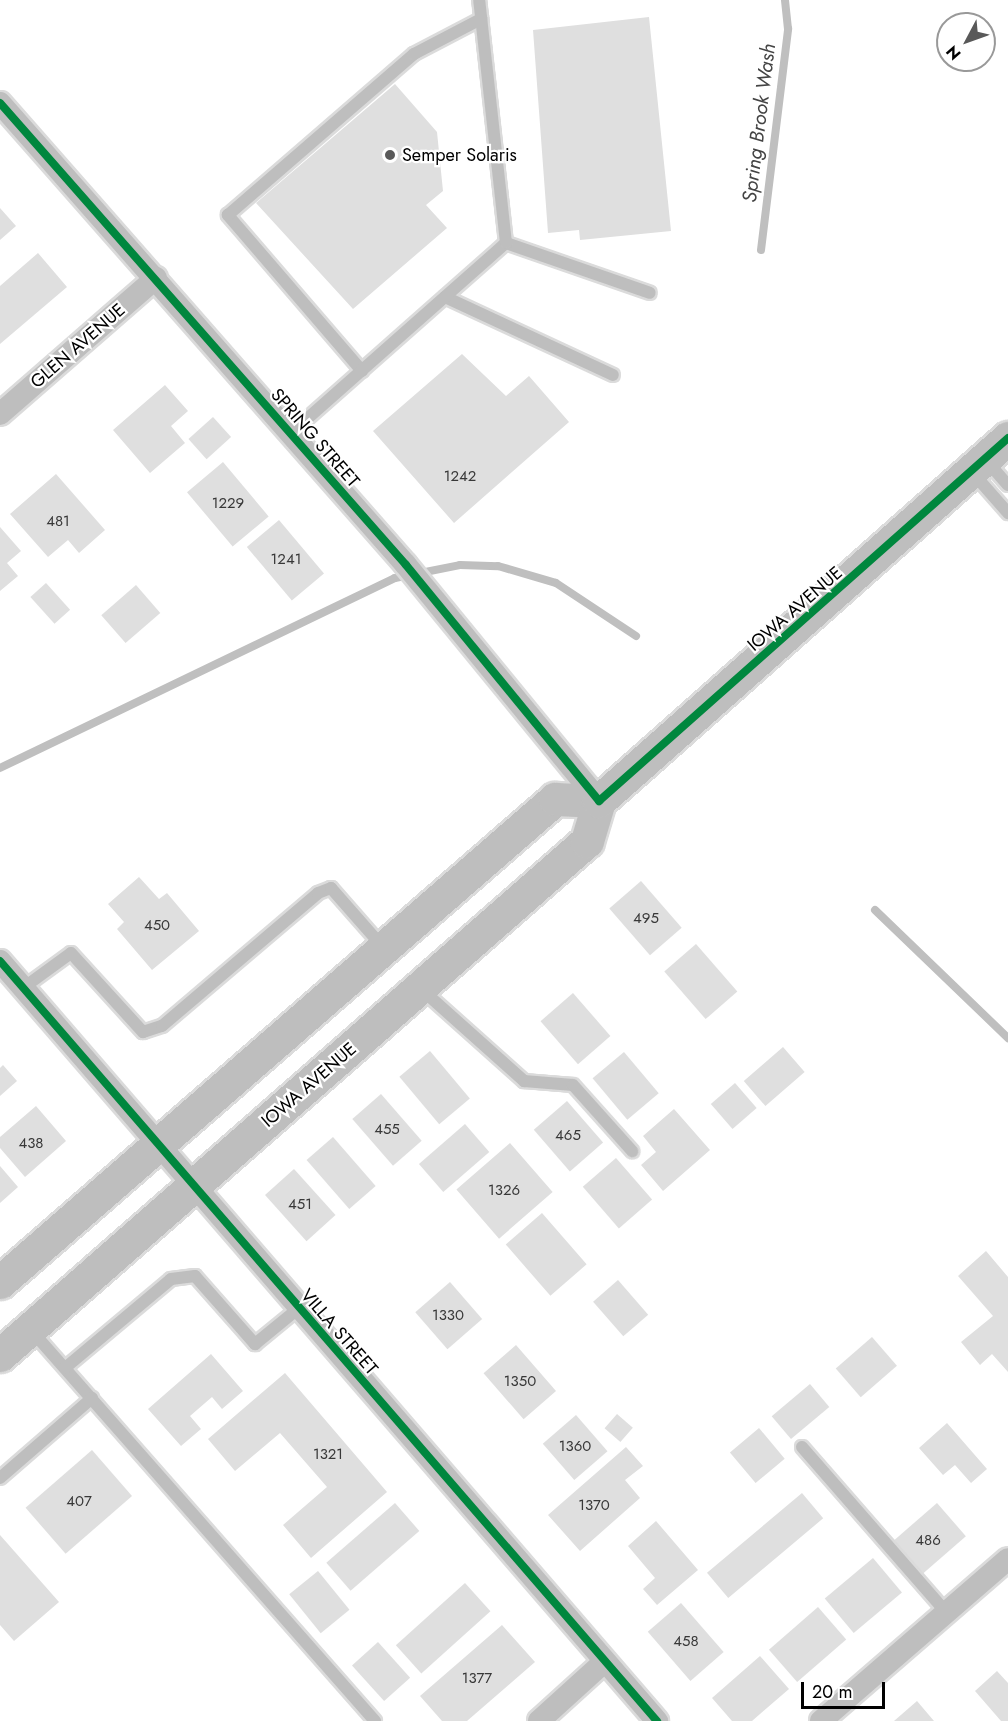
<!DOCTYPE html>
<style>
body{margin:0}
#map{position:relative;width:1008px;height:1721px;overflow:hidden;background:#fff;font-family:Jost,sans-serif}
div>[style]{position:absolute}
.stream>*{height:8px;margin:-4px;padding:0 4px;transform-origin:4px;border-radius:4px;background:#bfbfbf}
.building>*{inset:0;background:#dfdfdf;transform-origin:0 0}
.roads{filter:drop-shadow(2px 0 #dbdbdb) drop-shadow(-2px 0 #dbdbdb) drop-shadow(0 2px #dbdbdb) drop-shadow(0 -2px #dbdbdb)}
.lane>*{height:12px;margin:-6px;padding:0 6px;transform-origin:6px;border-radius:6px;background:#bebebe}
.street>*{height:22px;margin:-11px;padding:0 11px;transform-origin:11px;border-radius:11px;background:#bebebe}
.primary>*{height:33px;margin:-16.5px;padding:0 16.5px;transform-origin:16.5px;border-radius:16.5px;background:#bebebe}
.cycleway>*{height:8px;margin:-4px;padding:0 4px;transform-origin:4px;border-radius:4px;background:#00873e}
.dots>*{width:16px;height:16px;translate:-50% -50%;box-sizing:border-box;border:3px solid #fff;border-radius:50%}
span{translate:-50% -50%;white-space:nowrap;text-align:center;line-height:1.15;-webkit-text-stroke:4.5px #fff;paint-order:stroke}
.number-label{font-size:15px;color:#383838}
.number-label span{-webkit-text-stroke-width:0}
.poi-label{font-size:18px;color:#000}
.left{translate:0 -50%;text-align:left}
.street-label{font-size:18px;color:#000}
.water-label{font-size:20px;color:#444;font-style:italic}
.north{position:absolute;left:936px;top:12px;width:60px;height:60px;box-sizing:border-box;background:#fff;border:2px solid #999;border-radius:50%;rotate:229deg;font-size:16px;font-weight:700;line-height:24px;text-align:center;color:#000}
.north::after{content:'';display:block;margin:auto;width:21px;height:27px;background:#595959;clip-path:polygon(50% 0,100% 100%,50% 72%,0 100%)}
.scale{position:absolute;left:801px;top:1682px;width:84px;height:27px;box-sizing:border-box;border:3px solid #000;border-top:0;padding-left:8px;font-size:18px;line-height:21px;white-space:nowrap;color:#000;-webkit-text-stroke:4px #fff;paint-order:stroke}
</style>
<div id="map">
<div class="stream">
<i style="left:761px;top:250px;width:223px;rotate:-83deg"></i>
<i style="left:788px;top:29px;width:29px;rotate:-96deg"></i>
<i style="left:0;top:768px;width:438px;rotate:-25.7deg"></i>
<i style="left:395px;top:578px;width:66px;rotate:-11.3deg"></i>
<i style="left:460px;top:565px;width:38px;rotate:2deg"></i>
<i style="left:498px;top:566px;width:60px;rotate:16.3deg"></i>
<i style="left:556px;top:583px;width:96px;rotate:33.5deg"></i>
<i style="left:875px;top:910px;width:185px;rotate:43.9deg"></i>
</div>
<div class="building">
<i style="clip-path:polygon(649px 17px,671px 231px,580px 240px,579px 230px,548px 233px,533px 30px)"></i>
<i style="clip-path:polygon(395px 84px,437px 132px,443px 191px,426px 205px,447px 228px,353px 309px,256px 203px)"></i>
<i style="clip-path:polygon(0 208px,16px 226px,0 240px)"></i>
<i style="clip-path:polygon(38px 253px,67px 287px,0 344px,0 286px)"></i>
<i style="clip-path:polygon(462px 354px,506px 396px,529px 376px,569px 422px,454px 523px,373px 431px)"></i>
<i style="clip-path:polygon(165px 385px,188px 411px,171px 426px,185px 443px,150px 473px,113px 430px)"></i>
<i style="left:213px;top:417px;width:27px;height:33px;rotate:48deg"></i>
<i style="left:223px;top:462px;width:71px;height:47px;rotate:50deg"></i>
<i style="clip-path:polygon(56px 474px,105px 530px,79px 553px,68px 540px,48px 557px,10px 514px)"></i>
<i style="left:279px;top:520px;width:70px;height:42px;rotate:50deg"></i>
<i style="clip-path:polygon(0 527px,21px 551px,7px 563px,18px 576px,0 591px)"></i>
<i style="left:46px;top:583px;width:36px;height:21px;rotate:48deg"></i>
<i style="left:136px;top:585px;width:37px;height:46px;rotate:49deg"></i>
<i style="clip-path:polygon(139px 877px,159px 899px,167px 893px,199px 931px,152px 970px,117px 929px,124px 922px,108px 904px)"></i>
<i style="left:641px;top:881px;width:62px;height:42px;rotate:49deg"></i>
<i style="left:696px;top:944px;width:63px;height:42px;rotate:49deg"></i>
<i style="left:573px;top:993px;width:57px;height:43px;rotate:49deg"></i>
<i style="left:783px;top:1047px;width:33px;height:52px;rotate:49deg"></i>
<i style="left:430px;top:1051px;width:62px;height:40px;rotate:50deg"></i>
<i style="left:624px;top:1052px;width:54px;height:41px;rotate:50deg"></i>
<i style="clip-path:polygon(3px 1065px,17px 1081px,0 1096px,0 1068px)"></i>
<i style="left:735px;top:1083px;width:33px;height:32px;rotate:49deg"></i>
<i style="left:381px;top:1094px;width:62px;height:38px;rotate:49deg"></i>
<i style="left:567px;top:1101px;width:55px;height:44px;rotate:49deg"></i>
<i style="clip-path:polygon(36px 1106px,66px 1141px,25px 1177px,0 1148px,0 1137px)"></i>
<i style="clip-path:polygon(674px 1109px,710px 1150px,663px 1191px,641px 1165px,656px 1152px,643px 1136px)"></i>
<i style="left:465px;top:1124px;width:37px;height:61px;rotate:49deg"></i>
<i style="left:333px;top:1137px;width:65px;height:35px;rotate:49deg"></i>
<i style="left:510px;top:1143px;width:65px;height:71px;rotate:49deg"></i>
<i style="left:616px;top:1158px;width:55px;height:44px;rotate:49deg"></i>
<i style="clip-path:polygon(0 1166px,18px 1187px,0 1203px)"></i>
<i style="left:294px;top:1169px;width:62px;height:39px;rotate:48deg"></i>
<i style="left:542px;top:1213px;width:68px;height:48px;rotate:49deg"></i>
<i style="clip-path:polygon(986px 1251px,1008px 1277px,1008px 1372px,992px 1354px,980px 1365px,961px 1342px,993px 1316px,958px 1276px)"></i>
<i style="left:618px;top:1280px;width:46px;height:33px;rotate:49deg"></i>
<i style="left:450px;top:1282px;width:49px;height:46px;rotate:49deg"></i>
<i style="left:872px;top:1337px;width:38px;height:48px;rotate:49deg"></i>
<i style="left:516px;top:1345px;width:61px;height:43px;rotate:49deg"></i>
<i style="clip-path:polygon(211px 1354px,243px 1391px,222px 1409px,212px 1397px,190px 1416px,201px 1429px,181px 1446px,148px 1409px)"></i>
<i style="clip-path:polygon(285px 1373px,387px 1492px,311px 1558px,283px 1525px,327px 1487px,280px 1433px,235px 1471px,208px 1439px)"></i>
<i style="left:810px;top:1384px;width:30px;height:50px;rotate:50deg"></i>
<i style="left:617px;top:1414px;width:21px;height:19px;rotate:41deg"></i>
<i style="left:576px;top:1415px;width:48px;height:44px;rotate:49deg"></i>
<i style="clip-path:polygon(947px 1423px,987px 1469px,971px 1483px,955px 1465px,943px 1475px,919px 1448px)"></i>
<i style="left:759px;top:1428px;width:40px;height:38px;rotate:50deg"></i>
<i style="clip-path:polygon(626px 1447px,643px 1466px,625px 1480px,640px 1498px,580px 1551px,548px 1515px)"></i>
<i style="left:92px;top:1450px;width:61px;height:88px;rotate:49deg"></i>
<i style="left:802px;top:1493px;width:33px;height:124px;rotate:50deg"></i>
<i style="left:395px;top:1503px;width:37px;height:91px;rotate:49deg"></i>
<i style="left:937px;top:1503px;width:44px;height:64px;rotate:49deg"></i>
<i style="clip-path:polygon(656px 1521px,698px 1570px,657px 1605px,643px 1589px,655px 1578px,628px 1546px)"></i>
<i style="clip-path:polygon(0 1535px,59px 1602px,14px 1641px,0 1625px)"></i>
<i style="left:873px;top:1558px;width:45px;height:63px;rotate:50deg"></i>
<i style="left:318px;top:1571px;width:50px;height:37px;rotate:51deg"></i>
<i style="left:465px;top:1583px;width:38px;height:93px;rotate:48deg"></i>
<i style="left:681px;top:1603px;width:65px;height:44px;rotate:49deg"></i>
<i style="left:818px;top:1607px;width:43px;height:65px;rotate:49deg"></i>
<i style="clip-path:polygon(502px 1625px,535px 1662px,467px 1721px,442px 1721px,420px 1696px)"></i>
<i style="left:378px;top:1642px;width:48px;height:35px;rotate:48deg"></i>
<i style="clip-path:polygon(760px 1656px,789px 1689px,752px 1721px,732px 1721px,712px 1698px)"></i>
<i style="clip-path:polygon(997px 1671px,1008px 1683px,1008px 1721px,1001px 1721px,975px 1691px)"></i>
<i style="clip-path:polygon(917px 1701px,934px 1721px,894px 1721px)"></i>
</div>
<div class="roads">
<div class="lane">
<i style="left:506px;top:243px;width:152px;rotate:19.1deg"></i>
<i style="left:445px;top:297px;width:185px;rotate:24.9deg"></i>
<i style="left:362px;top:371px;width:206px;rotate:-130.7deg"></i>
<i style="left:228px;top:215px;width:246px;rotate:-40.9deg"></i>
<i style="left:414px;top:54px;width:76px;rotate:-27.6deg"></i>
<i style="left:291px;top:433px;width:287px;rotate:-41.5deg"></i>
<i style="left:506px;top:243px;width:244px;rotate:-96.3deg"></i>
<i style="left:986px;top:460px;width:33px;rotate:49deg"></i>
<i style="left:972px;top:472px;width:55px;rotate:48.7deg"></i>
<i style="left:23px;top:988px;width:59px;rotate:-36.1deg"></i>
<i style="left:71px;top:953px;width:107px;rotate:47.7deg"></i>
<i style="left:143px;top:1032px;width:20px;rotate:-18deg"></i>
<i style="left:162px;top:1026px;width:205px;rotate:-40.4deg"></i>
<i style="left:318px;top:893px;width:14px;rotate:-21deg"></i>
<i style="left:331px;top:888px;width:77px;rotate:48.7deg"></i>
<i style="left:420px;top:988px;width:140px;rotate:41.8deg"></i>
<i style="left:524px;top:1081px;width:49px;rotate:4.7deg"></i>
<i style="left:573px;top:1085px;width:89px;rotate:48.2deg"></i>
<i style="left:31px;top:1330px;width:521px;rotate:48.66deg"></i>
<i style="left:65px;top:1368px;width:138px;rotate:-40deg"></i>
<i style="left:171px;top:1279px;width:24px;rotate:-7deg"></i>
<i style="left:195px;top:1276px;width:91px;rotate:48.6deg"></i>
<i style="left:255px;top:1344px;width:57px;rotate:-39.3deg"></i>
<i style="left:802px;top:1447px;width:219px;rotate:48.9deg"></i>
<i style="left:0;top:1478px;width:122px;rotate:-41deg"></i>
</div>
<div class="street">
<i style="left:0;top:103px;width:615px;rotate:48.69deg"></i>
<i style="left:406px;top:565px;width:305px;rotate:50.7deg"></i>
<i style="left:0;top:414px;width:207px;rotate:-41.1deg"></i>
<i style="left:0;top:961px;width:1005px;rotate:49.16deg"></i>
<i style="left:539px;top:1721px;width:88px;rotate:-42.2deg"></i>
<i style="left:821px;top:1721px;width:247px;rotate:-40.9deg"></i>
</div>
<div class="primary">
<i style="left:0;top:1282px;width:736px;rotate:-41.03deg"></i>
<i style="left:555px;top:799px;width:44px;rotate:2.6deg"></i>
<i style="left:0;top:1355px;width:780px;rotate:-41.21deg"></i>
<i style="left:587px;top:841px;width:42px;rotate:-73.3deg"></i>
<i style="left:599px;top:801px;width:547px;rotate:-41.59deg"></i>
</div>
</div>
<div class="cycleway">
<i style="left:0;top:103px;width:615px;rotate:48.69deg"></i>
<i style="left:406px;top:565px;width:305px;rotate:50.7deg"></i>
<i style="left:599px;top:801px;width:547px;rotate:-41.59deg"></i>
<i style="left:0;top:961px;width:1005px;rotate:49.16deg"></i>
</div>
<div class="dots">
<i style="left:390px;top:155px;background:#595959"></i>
</div>
<div class="number-label">
<span style="left:460px;top:477px">1242</span>
<span style="left:228px;top:504px">1229</span>
<span style="left:58px;top:522px">481</span>
<span style="left:286px;top:560px">1241</span>
<span style="left:646px;top:919px">495</span>
<span style="left:157px;top:926px">450</span>
<span style="left:387px;top:1130px">455</span>
<span style="left:568px;top:1136px">465</span>
<span style="left:31px;top:1144px">438</span>
<span style="left:504px;top:1191px">1326</span>
<span style="left:300px;top:1205px">451</span>
<span style="left:448px;top:1316px">1330</span>
<span style="left:520px;top:1382px">1350</span>
<span style="left:575px;top:1447px">1360</span>
<span style="left:328px;top:1455px">1321</span>
<span style="left:79px;top:1502px">407</span>
<span style="left:594px;top:1506px">1370</span>
<span style="left:928px;top:1541px">486</span>
<span style="left:686px;top:1642px">458</span>
<span style="left:477px;top:1679px">1377</span>
</div>
<div class="poi-label">
<span class="left" style="left:402px;top:155px">Semper Solaris</span>
</div>
<div class="street-label">
<span style="left:78px;top:346px;rotate:-41deg">GLEN AVENUE</span>
<span style="left:315px;top:438px;rotate:49deg">SPRING STREET</span>
<span style="left:795px;top:609px;rotate:-41deg">IOWA AVENUE</span>
<span style="left:309px;top:1085px;rotate:-41deg">IOWA AVENUE</span>
<span style="left:339px;top:1332px;rotate:49deg">VILLA STREET</span>
</div>
<div class="water-label">
<span style="left:759px;top:123px;rotate:-83deg">Spring Brook Wash</span>
</div>
<div class="north">N</div>
<div class="scale">20 m</div>
</div>
